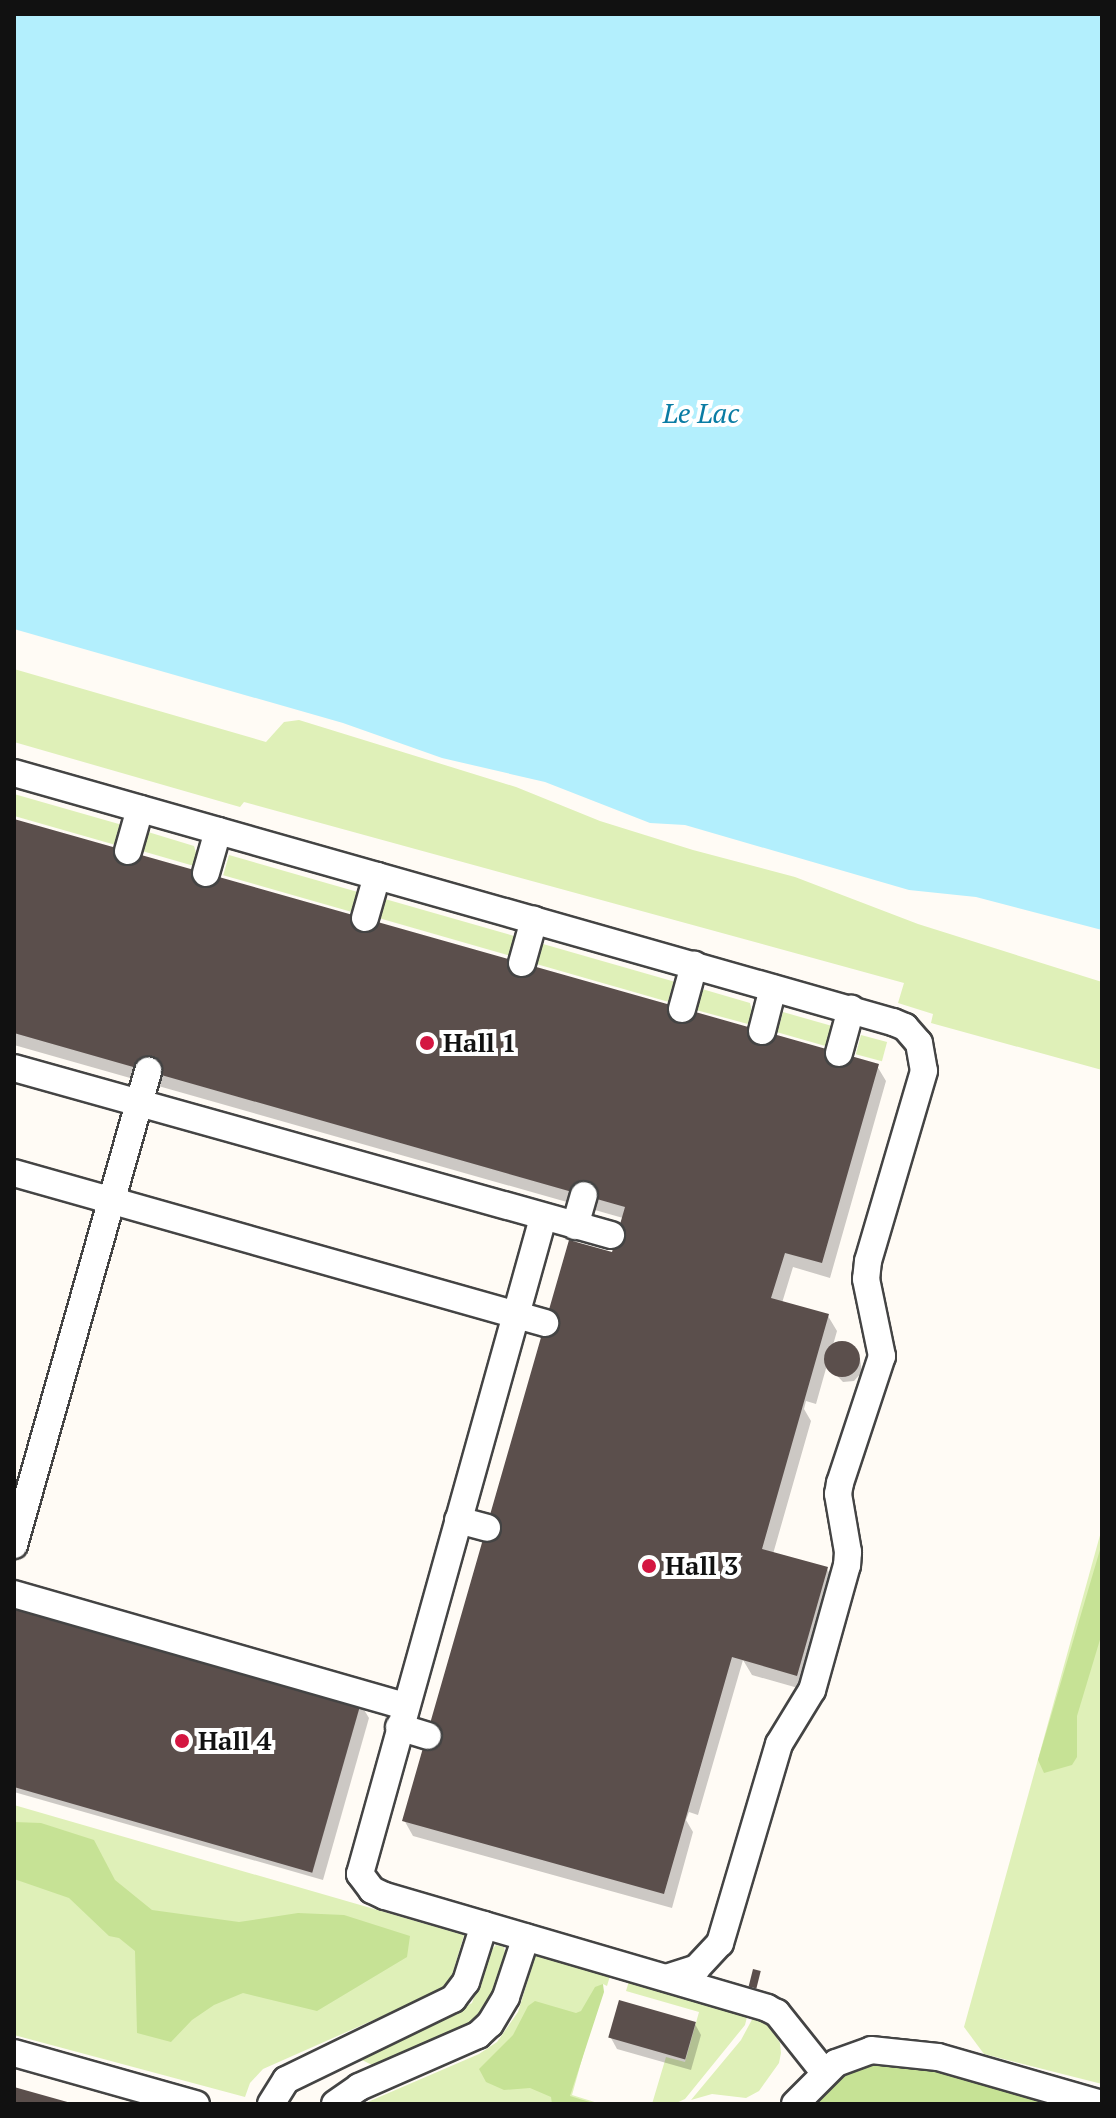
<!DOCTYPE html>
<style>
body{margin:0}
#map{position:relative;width:1116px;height:2118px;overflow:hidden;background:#fffbf5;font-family:"PT Serif",serif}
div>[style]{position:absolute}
.green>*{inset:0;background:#dff0b8;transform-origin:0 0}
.forest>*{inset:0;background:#c6e295}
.water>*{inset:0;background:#b3effd}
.shadow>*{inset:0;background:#0003}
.building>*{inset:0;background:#5b4f4c;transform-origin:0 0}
.round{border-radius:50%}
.roads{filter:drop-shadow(2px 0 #444) drop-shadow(-2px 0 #444) drop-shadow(0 2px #444) drop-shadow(0 -2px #444)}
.minor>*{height:26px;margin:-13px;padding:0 13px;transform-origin:13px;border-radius:13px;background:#fff}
.dots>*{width:22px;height:22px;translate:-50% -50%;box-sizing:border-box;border:4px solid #fff;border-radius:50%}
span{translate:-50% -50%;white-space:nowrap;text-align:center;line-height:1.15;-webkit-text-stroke:8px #fff;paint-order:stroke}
.poi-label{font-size:26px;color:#111;font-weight:700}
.left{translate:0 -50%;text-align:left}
.water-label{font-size:28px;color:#0a7ca4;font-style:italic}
.frame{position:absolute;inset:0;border:16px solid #111;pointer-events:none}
</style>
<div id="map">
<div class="green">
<i style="clip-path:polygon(14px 669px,266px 742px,284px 722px,299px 720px,516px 787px,600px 821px,693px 850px,795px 877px,918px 924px,1102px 982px,1102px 1070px,931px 1023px,933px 1014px,898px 1003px,904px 983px,244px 802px,240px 807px,14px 742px)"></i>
<i style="left:14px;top:794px;width:110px;height:21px;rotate:16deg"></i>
<i style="clip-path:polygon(148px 832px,194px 846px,197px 856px,194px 866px,142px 851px)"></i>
<i style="left:229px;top:855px;width:133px;height:21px;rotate:16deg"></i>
<i style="left:385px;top:899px;width:136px;height:20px;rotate:16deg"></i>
<i style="left:543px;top:944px;width:136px;height:21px;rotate:16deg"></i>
<i style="clip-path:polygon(702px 989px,750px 1003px,752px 1012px,748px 1024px,696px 1010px)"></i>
<i style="left:783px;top:1012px;width:52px;height:21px;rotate:16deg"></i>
<i style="left:861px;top:1035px;width:27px;height:20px;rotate:15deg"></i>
<i style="clip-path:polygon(1102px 1528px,1102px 2084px,984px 2054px,964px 2027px)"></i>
<i style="clip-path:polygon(14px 1805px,464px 1935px,451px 1979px,439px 1991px,263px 2069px,250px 2083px,245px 2097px,14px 2035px)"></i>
<i style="clip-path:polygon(496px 1945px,504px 1947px,506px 1957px,489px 2002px,475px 2021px,394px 2060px,374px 2066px,362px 2060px,472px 2003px,490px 1951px)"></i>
<i style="clip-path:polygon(536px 1954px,610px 1976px,607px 1986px,603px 1984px,572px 2095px,601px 2104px,363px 2104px,479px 2054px,497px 2042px,518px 2012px)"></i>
<i style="clip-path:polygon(629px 1981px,748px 2013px,745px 2025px,685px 2099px,674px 2104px,652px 2104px,666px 2057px,685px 2062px,699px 2012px,626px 1991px)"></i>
<i style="clip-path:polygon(755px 2014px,768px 2024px,780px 2043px,781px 2053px,779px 2063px,759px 2091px,746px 2098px,712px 2094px,691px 2100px,741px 2040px)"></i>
</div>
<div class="forest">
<i style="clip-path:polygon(1102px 1543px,1102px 1633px,1077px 1716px,1077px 1757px,1072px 1765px,1044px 1773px,1038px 1760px)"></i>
<i style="clip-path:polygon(14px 1822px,41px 1823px,94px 1840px,115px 1880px,152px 1910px,239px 1922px,298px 1913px,344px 1915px,410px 1936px,407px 1957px,317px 2011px,243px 1993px,214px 2005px,192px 2020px,171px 2042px,137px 2033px,135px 1951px,119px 1938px,109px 1936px,69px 1898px,14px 1879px)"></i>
<i style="clip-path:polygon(603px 1984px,604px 1992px,570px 2096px,596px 2104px,552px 2104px,551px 2097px,530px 2088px,504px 2090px,486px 2082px,479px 2069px,513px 2035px,528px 2006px,535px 2001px,576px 2013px,581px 2011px,595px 1987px)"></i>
<i style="clip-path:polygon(878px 2062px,909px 2063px,1053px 2104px,808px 2104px,846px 2070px)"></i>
</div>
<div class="water">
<i style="clip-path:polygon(14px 14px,1102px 14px,1102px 930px,976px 897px,909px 890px,685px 825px,650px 823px,545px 782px,442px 758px,343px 723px,14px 629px)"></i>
</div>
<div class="shadow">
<i style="clip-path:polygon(14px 821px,877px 1066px,886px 1081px,830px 1278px,793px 1267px,782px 1303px,828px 1316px,837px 1331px,833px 1345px,846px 1344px,860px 1359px,862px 1372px,854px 1381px,843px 1382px,827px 1365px,816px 1404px,806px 1401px,804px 1409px,811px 1421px,773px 1554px,827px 1569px,836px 1584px,805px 1690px,752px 1675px,743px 1660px,698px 1815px,689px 1812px,686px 1820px,693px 1832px,672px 1908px,413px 1836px,404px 1820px,613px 1255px,623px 1218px,14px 1045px)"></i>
<i style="clip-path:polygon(14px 1605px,360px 1703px,369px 1718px,323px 1880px,14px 1792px)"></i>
<i style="clip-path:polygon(695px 2024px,701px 2035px,691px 2070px,617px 2049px,611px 2038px)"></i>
</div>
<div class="building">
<i style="clip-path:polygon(14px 819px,879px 1064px,822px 1263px,785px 1253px,771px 1298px,829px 1314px,762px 1549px,828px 1567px,797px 1676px,732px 1657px,664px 1894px,402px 1821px,569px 1240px,612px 1252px,625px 1207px,14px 1033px)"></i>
<i class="round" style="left:824px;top:1341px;width:36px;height:36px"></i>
<i style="left:14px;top:1603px;width:361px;height:177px;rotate:16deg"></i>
<i style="left:753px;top:1969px;width:8px;height:18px;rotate:14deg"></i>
<i style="left:619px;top:2000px;width:80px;height:39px;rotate:16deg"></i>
<i style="clip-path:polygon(14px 2087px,71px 2103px,71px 2104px,14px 2104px)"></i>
</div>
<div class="roads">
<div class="minor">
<i style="left:14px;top:773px;width:914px;rotate:15.82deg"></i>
<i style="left:893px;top:1022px;width:13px;rotate:23deg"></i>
<i style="left:905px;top:1027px;width:21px;rotate:49deg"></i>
<i style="left:919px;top:1043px;width:28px;rotate:80deg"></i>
<i style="left:924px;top:1071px;width:198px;rotate:106.4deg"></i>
<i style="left:868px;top:1261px;width:18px;rotate:96deg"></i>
<i style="left:866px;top:1279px;width:79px;rotate:78.3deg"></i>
<i style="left:882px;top:1356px;width:134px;rotate:108.3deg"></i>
<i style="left:840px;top:1483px;width:11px;rotate:100deg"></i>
<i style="left:838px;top:1494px;width:59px;rotate:80.2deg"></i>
<i style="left:848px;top:1552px;width:13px;rotate:94deg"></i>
<i style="left:847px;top:1565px;width:130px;rotate:105.6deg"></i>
<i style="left:812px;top:1690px;width:63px;rotate:121.4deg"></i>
<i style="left:779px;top:1744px;width:208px;rotate:106.5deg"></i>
<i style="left:720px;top:1943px;width:34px;rotate:133deg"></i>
<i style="left:697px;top:1968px;width:32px;rotate:162deg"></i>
<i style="left:128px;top:851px;width:44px;rotate:-74.1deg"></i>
<i style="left:206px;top:873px;width:44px;rotate:-74.1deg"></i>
<i style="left:365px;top:918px;width:44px;rotate:-74.1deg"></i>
<i style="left:522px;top:963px;width:45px;rotate:-74.4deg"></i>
<i style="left:682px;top:1009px;width:46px;rotate:-74.7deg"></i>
<i style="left:762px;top:1031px;width:44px;rotate:-75.7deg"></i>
<i style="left:839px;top:1053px;width:46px;rotate:-74.7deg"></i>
<i style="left:14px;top:1068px;width:620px;rotate:15.63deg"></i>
<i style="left:14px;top:1173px;width:552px;rotate:15.77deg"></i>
<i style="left:543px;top:1218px;width:681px;rotate:105.59deg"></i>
<i style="left:360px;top:1874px;width:20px;rotate:53deg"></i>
<i style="left:372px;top:1890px;width:14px;rotate:25deg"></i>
<i style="left:385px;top:1896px;width:398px;rotate:16.3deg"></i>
<i style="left:767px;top:2008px;width:11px;rotate:27deg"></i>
<i style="left:777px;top:2013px;width:75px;rotate:51.5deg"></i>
<i style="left:575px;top:1226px;width:32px;rotate:-74deg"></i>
<i style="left:458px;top:1520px;width:30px;rotate:15deg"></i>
<i style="left:14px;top:1545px;width:493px;rotate:-74.2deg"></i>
<i style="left:14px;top:1594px;width:407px;rotate:16deg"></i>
<i style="left:399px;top:1727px;width:30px;rotate:17deg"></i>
<i style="left:14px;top:2053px;width:189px;rotate:15.7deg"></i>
<i style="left:271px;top:2104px;width:28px;rotate:-58deg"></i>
<i style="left:286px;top:2080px;width:186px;rotate:-25.9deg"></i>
<i style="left:453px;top:1999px;width:21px;rotate:-53deg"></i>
<i style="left:466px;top:1982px;width:60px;rotate:-72.5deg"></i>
<i style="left:335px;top:2104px;width:29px;rotate:-35deg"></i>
<i style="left:359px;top:2087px;width:130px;rotate:-23.6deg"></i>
<i style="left:478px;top:2035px;width:16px;rotate:-43deg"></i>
<i style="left:490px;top:2024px;width:31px;rotate:-59deg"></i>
<i style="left:506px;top:1997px;width:63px;rotate:-71.6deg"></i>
<i style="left:795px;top:2104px;width:58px;rotate:-45deg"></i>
<i style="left:836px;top:2063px;width:37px;rotate:-20deg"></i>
<i style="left:871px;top:2050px;width:67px;rotate:6deg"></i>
<i style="left:938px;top:2057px;width:171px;rotate:16deg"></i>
</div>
</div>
<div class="dots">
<i style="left:427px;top:1043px;background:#d41641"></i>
<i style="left:649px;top:1566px;background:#d41641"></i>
<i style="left:182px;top:1741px;background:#d41641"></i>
</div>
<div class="poi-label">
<span class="left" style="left:443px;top:1043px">Hall 1</span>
<span class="left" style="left:665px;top:1566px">Hall 3</span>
<span class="left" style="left:198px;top:1741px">Hall 4</span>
</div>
<div class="water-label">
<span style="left:701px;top:413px">Le Lac</span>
</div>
<div class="frame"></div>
</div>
